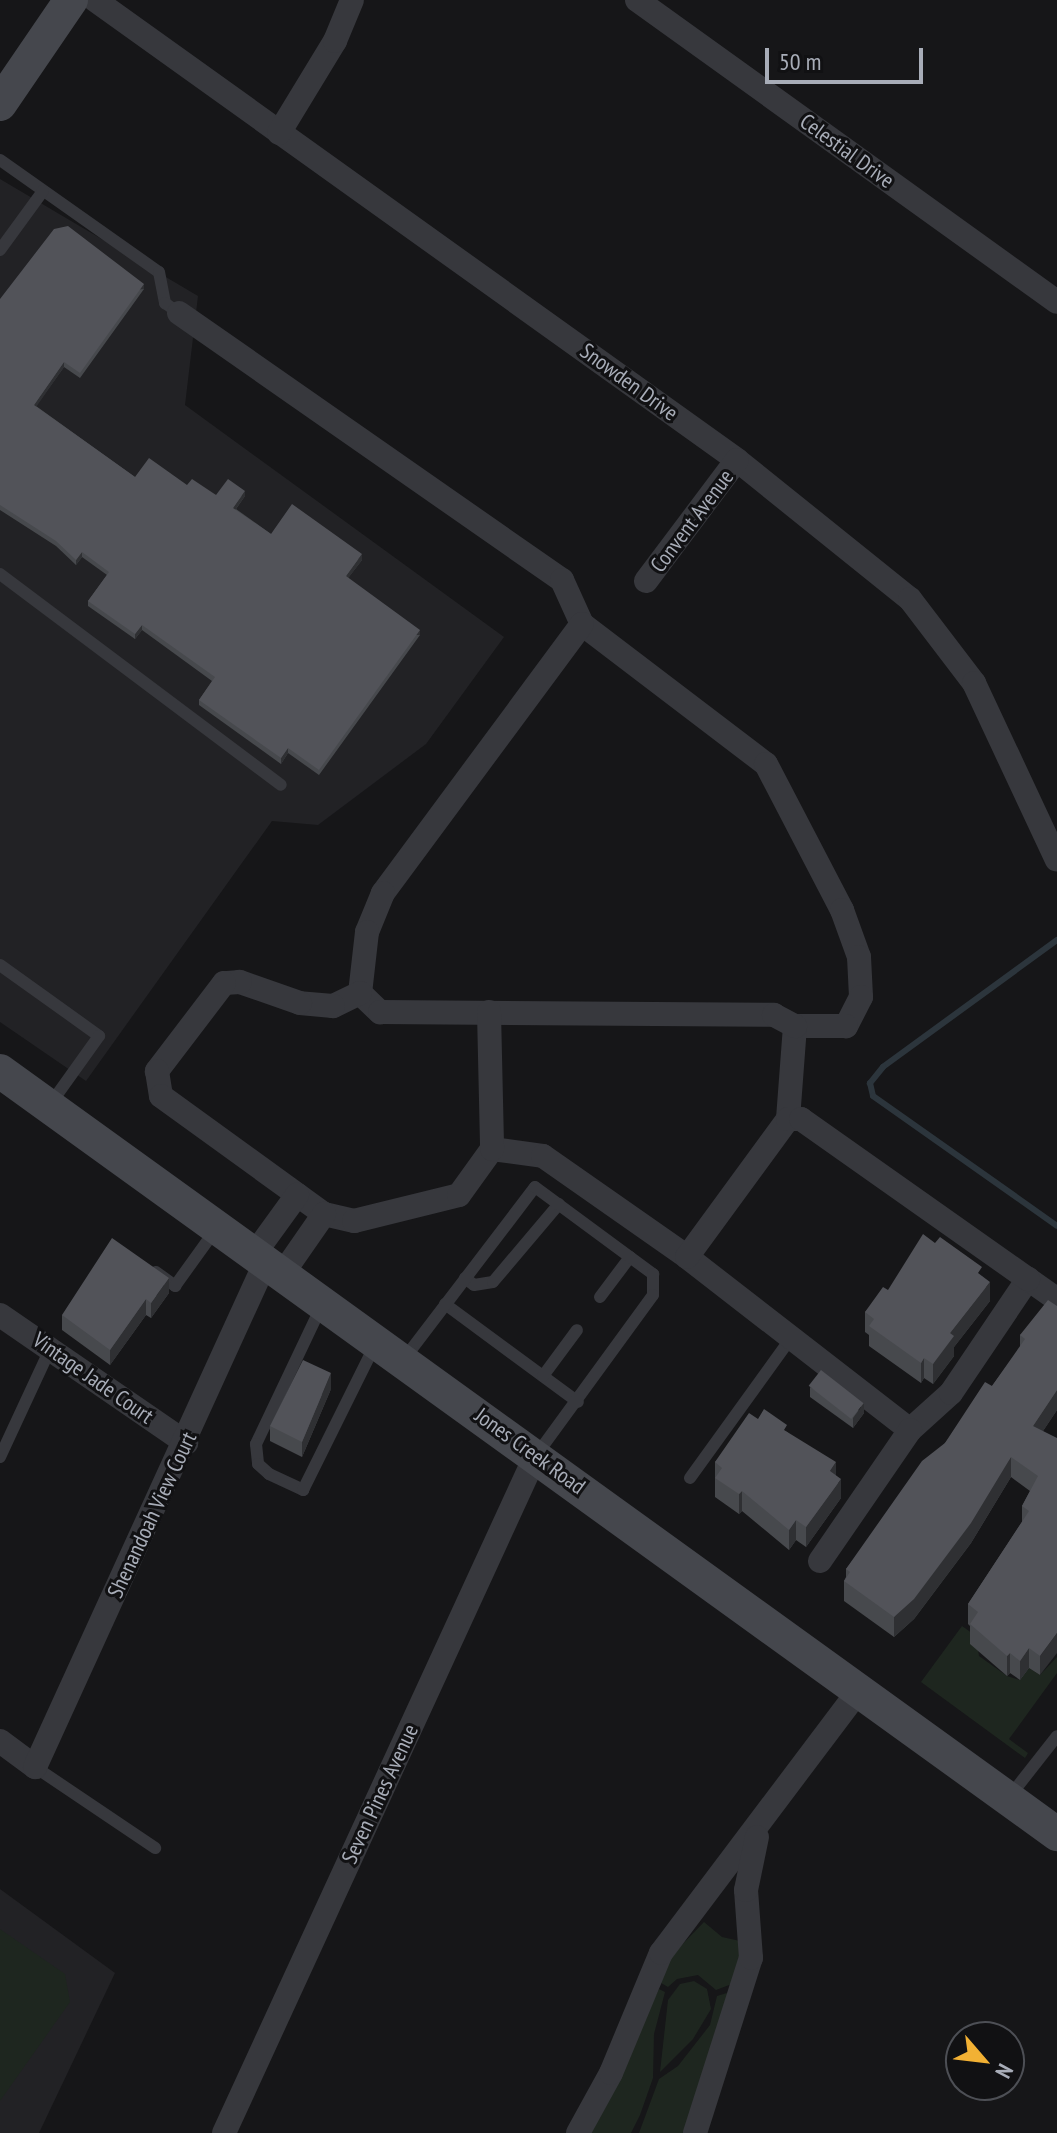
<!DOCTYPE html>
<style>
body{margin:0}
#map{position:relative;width:1057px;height:2133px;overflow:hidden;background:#161618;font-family:"PT Sans Narrow",sans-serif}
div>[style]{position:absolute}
.built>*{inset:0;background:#222225}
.green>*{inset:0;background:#1e261f}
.stream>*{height:6px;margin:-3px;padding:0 3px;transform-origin:3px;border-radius:3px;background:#2c353c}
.service>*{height:12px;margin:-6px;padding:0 6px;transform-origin:6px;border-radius:6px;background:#37383d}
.minor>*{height:24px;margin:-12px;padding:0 12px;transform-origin:12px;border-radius:12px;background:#37383d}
.secondary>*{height:34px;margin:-17px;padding:0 17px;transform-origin:17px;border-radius:17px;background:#45474d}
.wall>*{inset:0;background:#47494d}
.shaded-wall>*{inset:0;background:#2f3033;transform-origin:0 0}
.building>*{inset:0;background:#525359;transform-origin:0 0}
span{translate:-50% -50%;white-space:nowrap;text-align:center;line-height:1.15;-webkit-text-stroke:6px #111113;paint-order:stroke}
.street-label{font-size:22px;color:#a8adb8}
.north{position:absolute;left:945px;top:2021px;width:80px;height:80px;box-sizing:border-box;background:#111113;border:2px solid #4d4f55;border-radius:50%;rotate:118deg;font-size:22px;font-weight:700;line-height:32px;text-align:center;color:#a8adb8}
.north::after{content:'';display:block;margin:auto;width:28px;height:36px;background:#f2b134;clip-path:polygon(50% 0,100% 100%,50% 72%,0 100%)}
.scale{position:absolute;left:765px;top:48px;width:158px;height:36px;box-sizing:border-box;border:4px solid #a8adb8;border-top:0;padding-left:10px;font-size:24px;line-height:28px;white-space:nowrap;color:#a8adb8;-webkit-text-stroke:6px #111113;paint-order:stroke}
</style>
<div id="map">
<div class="built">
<i style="clip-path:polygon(0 179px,198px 296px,185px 405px,504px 637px,426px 744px,318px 825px,272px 821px,86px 1081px,0 1022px)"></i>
<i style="clip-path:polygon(0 1889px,115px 1973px,39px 2133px,0 2133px)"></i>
</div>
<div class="green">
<i style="clip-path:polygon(962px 1626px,976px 1636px,979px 1656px,1007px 1676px,1020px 1680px,1029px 1668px,1040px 1675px,1057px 1657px,1057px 1673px,1009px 1739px,1028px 1753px,1025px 1758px,921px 1682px)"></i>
<i style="clip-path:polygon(704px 1922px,722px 1937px,740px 1941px,743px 1950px,737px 1982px,716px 1990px,698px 1975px,677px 1979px,668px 1987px,661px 1983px,670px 1957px)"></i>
<i style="clip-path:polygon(0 1929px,65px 1974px,70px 2002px,0 2101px)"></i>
<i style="clip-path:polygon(694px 1981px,707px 1989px,711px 2009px,693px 2039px,660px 2072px,668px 2000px,680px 1984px)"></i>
<i style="clip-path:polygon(659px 1989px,665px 1992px,654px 2034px,653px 2078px,640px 2115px,631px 2133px,589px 2133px)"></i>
<i style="clip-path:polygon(730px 1992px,687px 2133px,639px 2133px,659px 2079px,678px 2066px,710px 2025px,717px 1996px)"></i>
</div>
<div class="stream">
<i style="left:1057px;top:940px;width:215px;rotate:143.9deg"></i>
<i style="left:883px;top:1067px;width:21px;rotate:129deg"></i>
<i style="left:870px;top:1083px;width:13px;rotate:77deg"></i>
<i style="left:873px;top:1096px;width:225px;rotate:35.2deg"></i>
</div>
<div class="service">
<i style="left:0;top:160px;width:194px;rotate:35.2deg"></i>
<i style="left:159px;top:272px;width:32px;rotate:79deg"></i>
<i style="left:165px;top:303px;width:17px;rotate:36deg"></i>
<i style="left:0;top:250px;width:73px;rotate:-53.9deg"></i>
<i style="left:0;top:574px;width:351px;rotate:36.9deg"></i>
<i style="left:0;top:965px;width:122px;rotate:35.6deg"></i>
<i style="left:99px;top:1036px;width:82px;rotate:125.6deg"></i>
<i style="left:156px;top:1272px;width:24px;rotate:36deg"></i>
<i style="left:175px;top:1286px;width:70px;rotate:-54.3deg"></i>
<i style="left:465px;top:1278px;width:11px;rotate:38deg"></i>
<i style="left:474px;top:1285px;width:19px;rotate:-9deg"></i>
<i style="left:493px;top:1282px;width:102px;rotate:-49.8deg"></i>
<i style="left:600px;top:1297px;width:50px;rotate:-53.1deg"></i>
<i style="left:445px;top:1304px;width:165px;rotate:36.4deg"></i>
<i style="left:322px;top:1305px;width:154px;rotate:115.4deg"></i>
<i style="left:256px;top:1444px;width:20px;rotate:84deg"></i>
<i style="left:258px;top:1464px;width:15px;rotate:42deg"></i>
<i style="left:269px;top:1474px;width:38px;rotate:25deg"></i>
<i style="left:303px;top:1490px;width:162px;rotate:-63.6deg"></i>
<i style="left:404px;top:1359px;width:216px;rotate:-52.7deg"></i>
<i style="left:535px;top:1187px;width:147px;rotate:36.4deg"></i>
<i style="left:653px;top:1274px;width:21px;rotate:90deg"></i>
<i style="left:653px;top:1295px;width:197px;rotate:126.1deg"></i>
<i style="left:543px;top:1376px;width:57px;rotate:-53.5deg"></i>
<i style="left:0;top:1457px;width:121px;rotate:-65.1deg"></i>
<i style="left:690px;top:1478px;width:173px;rotate:-54.2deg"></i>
<i style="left:35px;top:1767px;width:145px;rotate:34deg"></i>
<i style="left:1010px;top:1796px;width:76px;rotate:-51.9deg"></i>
</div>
<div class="minor">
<i style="left:95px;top:0;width:790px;rotate:35.62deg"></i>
<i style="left:737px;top:460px;width:222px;rotate:38.8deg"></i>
<i style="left:910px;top:599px;width:106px;rotate:52.7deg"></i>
<i style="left:974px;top:683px;width:195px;rotate:64.9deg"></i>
<i style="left:637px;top:0;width:517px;rotate:35.72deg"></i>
<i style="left:279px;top:133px;width:108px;rotate:-58.7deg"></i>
<i style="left:335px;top:41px;width:44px;rotate:-67.5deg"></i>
<i style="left:179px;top:313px;width:467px;rotate:34.9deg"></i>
<i style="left:562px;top:580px;width:48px;rotate:65.6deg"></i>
<i style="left:582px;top:624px;width:231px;rotate:37.3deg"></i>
<i style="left:766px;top:764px;width:165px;rotate:62.5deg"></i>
<i style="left:842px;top:910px;width:50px;rotate:70.1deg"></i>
<i style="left:859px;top:957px;width:40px;rotate:87.1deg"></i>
<i style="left:861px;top:997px;width:33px;rotate:117deg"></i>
<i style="left:846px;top:1026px;width:51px;rotate:180deg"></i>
<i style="left:795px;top:1026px;width:93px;rotate:94.3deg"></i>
<i style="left:646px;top:581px;width:151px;rotate:-53.1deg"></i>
<i style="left:582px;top:624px;width:335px;rotate:126.5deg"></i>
<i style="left:383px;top:893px;width:42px;rotate:112.3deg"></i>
<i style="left:367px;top:932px;width:61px;rotate:96.5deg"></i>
<i style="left:360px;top:993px;width:28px;rotate:44deg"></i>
<i style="left:380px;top:1012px;width:394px;rotate:0.4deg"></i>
<i style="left:774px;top:1015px;width:24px;rotate:28deg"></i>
<i style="left:360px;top:993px;width:30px;rotate:154deg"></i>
<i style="left:333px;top:1006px;width:33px;rotate:-175deg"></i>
<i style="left:300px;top:1003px;width:64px;rotate:-160.7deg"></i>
<i style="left:240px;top:982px;width:16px;rotate:176deg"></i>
<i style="left:224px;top:983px;width:111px;rotate:127.3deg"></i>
<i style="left:157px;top:1071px;width:25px;rotate:81deg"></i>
<i style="left:161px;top:1096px;width:201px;rotate:35.9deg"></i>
<i style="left:324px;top:1214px;width:31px;rotate:13deg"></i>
<i style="left:354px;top:1221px;width:108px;rotate:-13.9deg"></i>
<i style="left:459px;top:1195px;width:57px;rotate:-54.3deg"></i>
<i style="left:492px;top:1149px;width:51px;rotate:7.8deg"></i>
<i style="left:543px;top:1156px;width:176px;rotate:35deg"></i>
<i style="left:687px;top:1257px;width:282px;rotate:37.8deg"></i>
<i style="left:910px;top:1430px;width:55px;rotate:-42.1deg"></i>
<i style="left:951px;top:1393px;width:138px;rotate:-56deg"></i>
<i style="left:1028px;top:1279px;width:35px;rotate:35deg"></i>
<i style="left:489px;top:1012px;width:137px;rotate:88.7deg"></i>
<i style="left:255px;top:1253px;width:72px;rotate:-54.1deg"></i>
<i style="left:687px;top:1257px;width:171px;rotate:-53.8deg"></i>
<i style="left:788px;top:1119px;width:13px"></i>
<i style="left:801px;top:1119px;width:278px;rotate:35.2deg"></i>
<i style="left:283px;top:1273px;width:72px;rotate:-55.2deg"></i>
<i style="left:0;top:1315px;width:226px;rotate:34.5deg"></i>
<i style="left:820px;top:1561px;width:159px;rotate:-55.5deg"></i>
<i style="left:0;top:1741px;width:44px;rotate:36.6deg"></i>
<i style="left:35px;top:1767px;width:556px;rotate:-65.46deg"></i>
<i style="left:224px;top:2133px;width:746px;rotate:-65.29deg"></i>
<i style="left:578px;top:2133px;width:68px;rotate:-61.2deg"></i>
<i style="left:611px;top:2073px;width:130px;rotate:-67.4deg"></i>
<i style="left:661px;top:1953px;width:329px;rotate:-53deg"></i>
<i style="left:695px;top:2133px;width:184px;rotate:-72.3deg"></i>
<i style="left:751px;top:1958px;width:68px;rotate:-94.2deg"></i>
<i style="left:746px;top:1890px;width:54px;rotate:-78.3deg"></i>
</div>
<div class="secondary">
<i style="left:0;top:104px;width:126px;rotate:-55.7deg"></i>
<i style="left:0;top:1071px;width:1304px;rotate:35.82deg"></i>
</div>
<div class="wall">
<i style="clip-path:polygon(144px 289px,80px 378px,64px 367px,36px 406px,135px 477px,187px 485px,216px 495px,245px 496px,236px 509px,271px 534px,362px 560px,348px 578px,420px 635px,319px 775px,288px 753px,281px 764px,199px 705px,199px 700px,212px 681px,142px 630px,135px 639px,88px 606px,88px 601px,107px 575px,82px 557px,76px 565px,56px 546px,0 510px,0 299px)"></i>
<i style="clip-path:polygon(982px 1276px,990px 1301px,954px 1347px,954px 1356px,933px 1384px,924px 1378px,921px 1383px,869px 1346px,869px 1335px,865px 1332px,865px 1312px,888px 1290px)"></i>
<i style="clip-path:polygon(169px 1293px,151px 1318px,146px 1315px,110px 1365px,62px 1330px,62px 1315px)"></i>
<i style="clip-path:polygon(1057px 1306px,1057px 1410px,1043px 1431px,1040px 1675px,1029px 1668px,1020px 1680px,1010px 1673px,1007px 1676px,970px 1644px,970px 1626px,968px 1624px,968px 1604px,1022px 1522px,1022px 1506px,1030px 1491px,1011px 1477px,971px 1543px,914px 1619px,894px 1637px,844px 1601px,844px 1581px,846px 1577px,846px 1569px,945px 1443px,992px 1386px,1020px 1348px,1020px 1335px)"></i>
<i style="clip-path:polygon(810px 1387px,864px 1413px,853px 1428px,810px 1397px)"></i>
<i style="clip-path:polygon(331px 1389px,302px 1457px,270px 1441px,270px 1426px)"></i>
<i style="clip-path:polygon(758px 1419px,787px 1432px,836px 1476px,841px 1498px,806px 1547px,796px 1540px,789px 1550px,742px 1511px,739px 1514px,715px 1497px,715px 1462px)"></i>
</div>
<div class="shaded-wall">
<i style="left:144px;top:284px;width:5px;height:110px;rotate:90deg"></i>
<i style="clip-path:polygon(64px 362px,64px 367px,34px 410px,34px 405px)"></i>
<i style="clip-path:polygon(245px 491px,245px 496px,233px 513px,233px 508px)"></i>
<i style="clip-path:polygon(82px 552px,82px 557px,76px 565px,76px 560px)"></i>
<i style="clip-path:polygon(362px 554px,362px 560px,346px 581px,346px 576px)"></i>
<i style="clip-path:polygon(142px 625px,142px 630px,135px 639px,135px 634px)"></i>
<i style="left:420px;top:630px;width:5px;height:173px;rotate:90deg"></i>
<i style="clip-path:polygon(288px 748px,288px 753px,281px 764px,281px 758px)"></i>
<i style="clip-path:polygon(169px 1278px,169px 1293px,151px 1318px,151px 1303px)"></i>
<i style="clip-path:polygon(990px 1282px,990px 1301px,954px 1347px,954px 1356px,933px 1384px,933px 1364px,950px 1333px)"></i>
<i style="clip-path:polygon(146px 1299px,146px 1315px,110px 1365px,110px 1350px)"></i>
<i style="clip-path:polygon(924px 1358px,924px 1378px,921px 1383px,921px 1363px)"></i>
<i style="clip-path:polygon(331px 1373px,331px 1389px,302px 1457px,302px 1442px)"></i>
<i style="clip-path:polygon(1057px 1390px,1057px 1410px,1033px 1446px,1033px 1426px)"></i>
<i style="clip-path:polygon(864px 1403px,864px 1413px,853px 1428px,853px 1418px)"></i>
<i style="clip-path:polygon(1011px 1457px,1011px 1477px,971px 1543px,914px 1619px,894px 1637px,894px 1617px)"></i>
<i style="clip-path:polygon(836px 1462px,836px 1482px,830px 1471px)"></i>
<i style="clip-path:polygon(841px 1479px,841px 1498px,806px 1547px,806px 1527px)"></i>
<i style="clip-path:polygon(742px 1491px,742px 1511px,739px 1514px,739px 1494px)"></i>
<i style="clip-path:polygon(796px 1520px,796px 1540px,789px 1550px,789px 1530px)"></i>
<i style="clip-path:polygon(1057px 1633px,1057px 1653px,1040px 1675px,1040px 1656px)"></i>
<i style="clip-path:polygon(1029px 1648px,1029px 1668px,1020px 1680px,1020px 1661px)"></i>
<i style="clip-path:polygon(1010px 1653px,1010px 1673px,1007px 1676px,1007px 1656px)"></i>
</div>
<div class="building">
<i style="clip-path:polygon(68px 226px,144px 284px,80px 373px,64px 362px,34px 405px,135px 477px,149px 458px,187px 485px,192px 479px,216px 495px,228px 479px,245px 491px,233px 508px,271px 534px,292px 504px,362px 554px,346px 576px,420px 630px,319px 770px,288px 748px,281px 758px,199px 700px,215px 677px,142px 625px,135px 634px,88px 601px,109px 572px,82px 552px,76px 560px,56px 541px,0 505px,0 299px,54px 229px)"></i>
<i style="clip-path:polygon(923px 1234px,935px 1243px,940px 1237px,982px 1267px,978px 1273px,990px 1282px,950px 1333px,954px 1336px,933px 1364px,924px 1358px,921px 1363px,869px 1326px,874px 1319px,865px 1312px,883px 1287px,888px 1290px)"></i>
<i style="clip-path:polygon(112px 1238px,169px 1278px,151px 1303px,146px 1299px,110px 1350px,62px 1315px)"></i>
<i style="clip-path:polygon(1048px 1300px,1057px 1306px,1057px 1390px,1033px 1426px,1057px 1438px,1057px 1633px,1040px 1656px,1029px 1648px,1020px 1661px,1010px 1653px,1007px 1656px,970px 1624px,978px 1612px,968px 1604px,1029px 1511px,1022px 1506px,1038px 1476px,1011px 1457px,971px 1523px,914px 1599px,894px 1617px,844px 1581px,850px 1572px,846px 1569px,922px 1461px,945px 1443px,985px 1382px,992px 1386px,1025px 1339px,1020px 1335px)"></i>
<i style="clip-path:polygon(303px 1360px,331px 1373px,302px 1442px,270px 1426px)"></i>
<i style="left:821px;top:1370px;width:54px;height:20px;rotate:38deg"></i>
<i style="clip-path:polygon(764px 1409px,787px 1425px,784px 1430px,836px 1462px,830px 1471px,841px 1479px,806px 1527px,796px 1520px,789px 1530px,742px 1491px,739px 1494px,715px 1478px,722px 1468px,715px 1462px,749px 1413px,758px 1419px)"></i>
</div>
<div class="street-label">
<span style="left:847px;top:151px;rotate:36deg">Celestial Drive</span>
<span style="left:629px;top:382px;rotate:36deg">Snowden Drive</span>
<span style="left:692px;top:521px;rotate:-53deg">Convent Avenue</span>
<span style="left:93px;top:1378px;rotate:35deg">Vintage Jade Court</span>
<span style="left:530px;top:1451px;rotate:36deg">Jones Creek Road</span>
<span style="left:152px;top:1515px;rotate:-65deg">Shenandoah View Court</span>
<span style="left:380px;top:1794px;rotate:-65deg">Seven Pines Avenue</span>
</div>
<div class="north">N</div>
<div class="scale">50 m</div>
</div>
